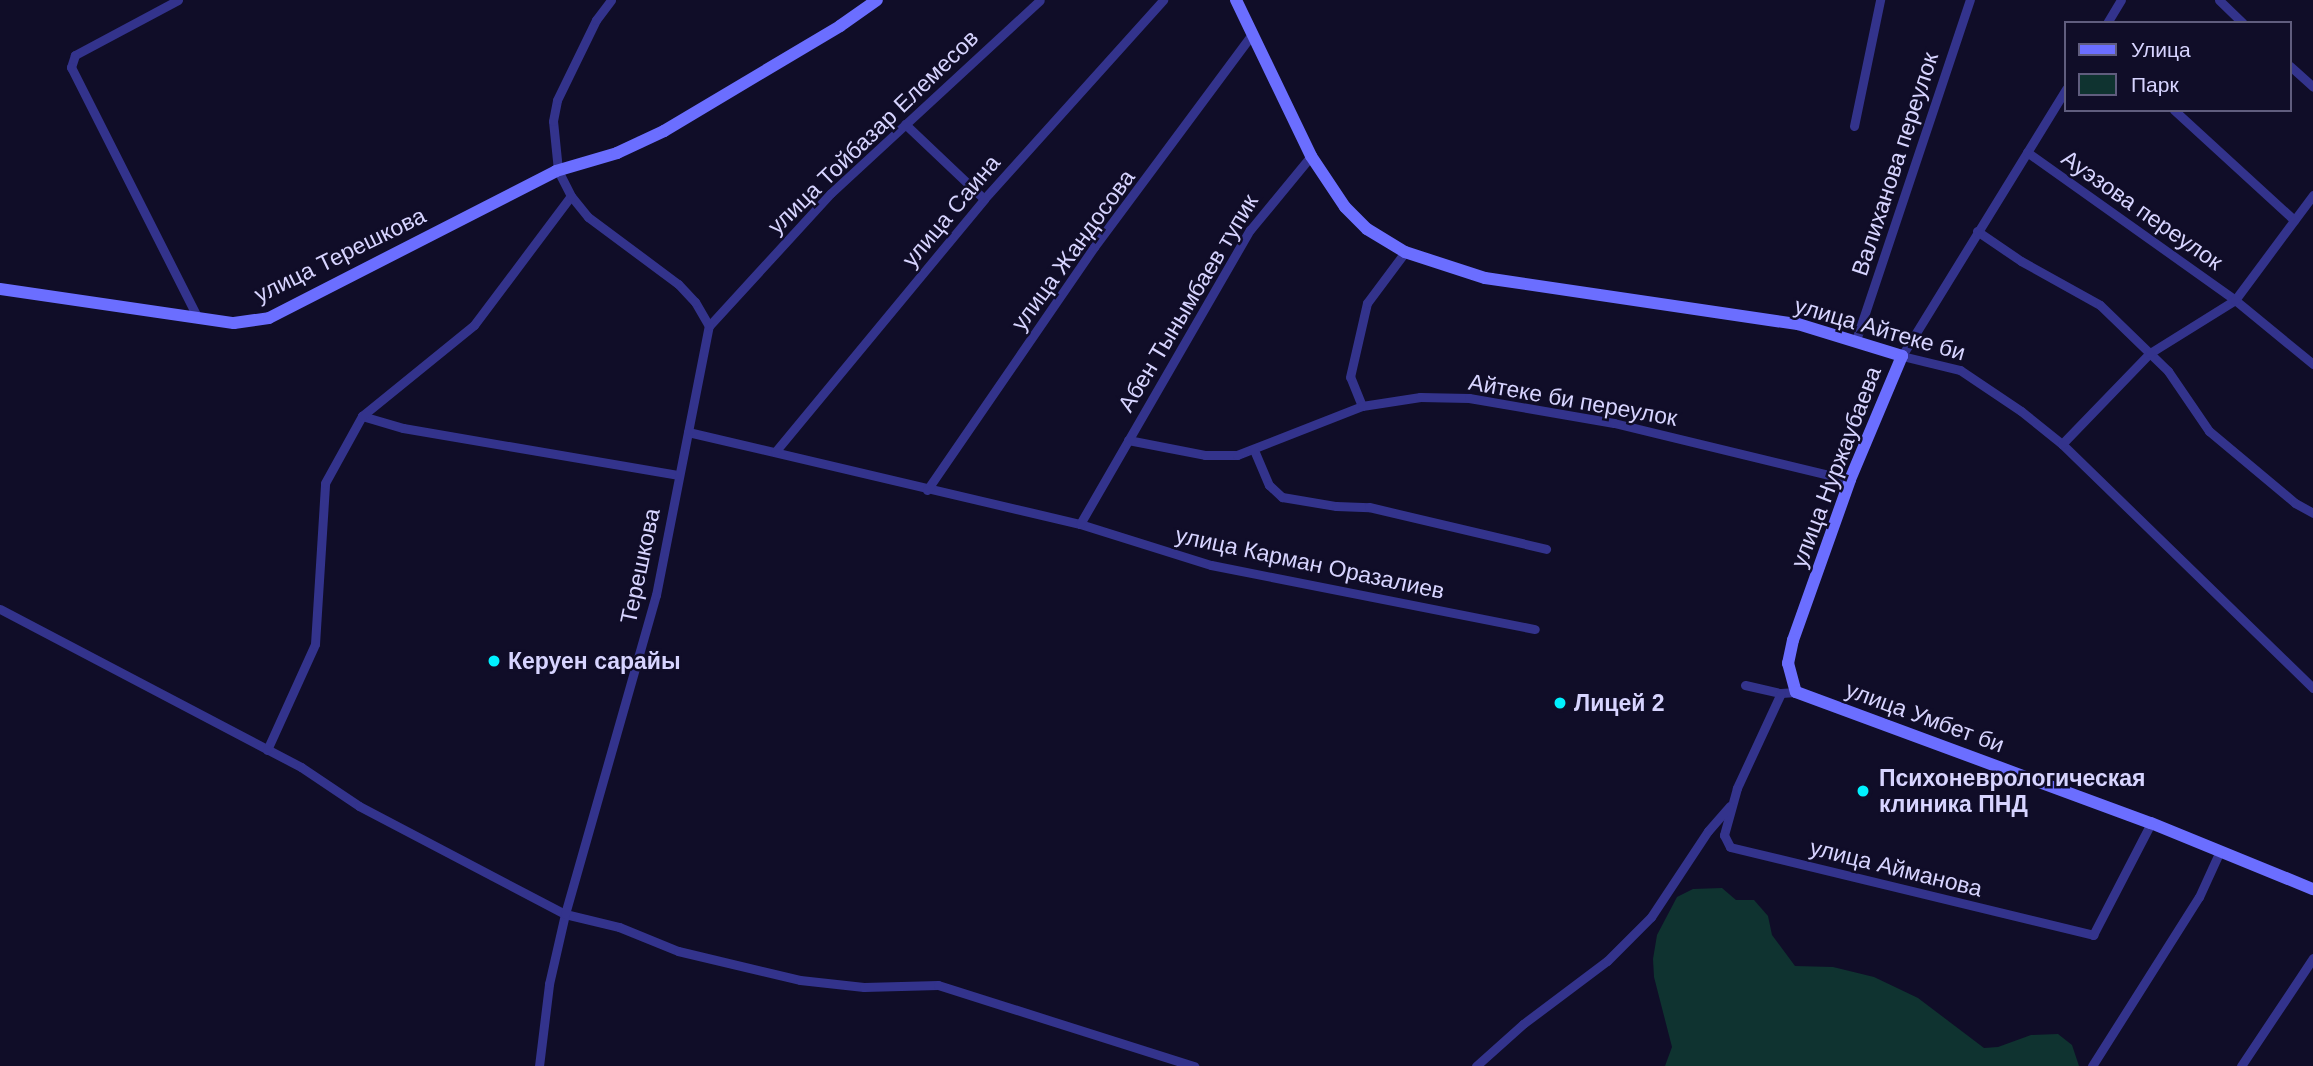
<!DOCTYPE html>
<meta charset="utf-8">
<style>
body{margin:0}
#map{position:relative;width:2313px;height:1066px;overflow:hidden;background:#100d28;font-family:Helvetica,sans-serif}
div>[style]{position:absolute}
.green>*{inset:0;background:#0f3330}
.street>*{height:9px;margin:-4.5px;padding:0 4.5px;transform-origin:4.5px;border-radius:4.5px;background:#33338c}
.secondary>*{height:12px;margin:-6px;padding:0 6px;transform-origin:6px;border-radius:6px;background:#6b6eff}
.dots>*{width:19px;height:19px;translate:-50% -50%;box-sizing:border-box;border:4px solid #100d28;border-radius:50%}
span{translate:-50% -50%;white-space:nowrap;text-align:center;line-height:1.15;-webkit-text-stroke:5px #100d28;paint-order:stroke}
.street-label{font-size:23px;color:#d7d4ff}
.poi-label{font-size:23px;color:#d7d4ff;font-weight:700}
.left{translate:0 -50%;text-align:left}
.legend{position:absolute;left:2064px;top:21px;width:228px;height:91px;box-sizing:border-box;background:#100d28;border:2px solid #605d7e;margin:0;padding:9px 12px;list-style:none;font-size:21px;color:#d7d4ff}
.legend li{display:flex;align-items:center;gap:14px;height:35px}
.legend b{width:35px;border:2px solid #605d7e}
</style>
<div id="map">
<div class="green">
<i style="clip-path:polygon(1722px 888px,1736px 900px,1754px 900px,1768px 916px,1772px 935px,1795px 966px,1833px 967px,1874px 977px,1918px 998px,1984px 1048px,1998px 1047px,2031px 1035px,2058px 1034px,2072px 1045px,2079px 1066px,1665px 1066px,1672px 1047px,1654px 977px,1653px 959px,1657px 935px,1677px 897px,1693px 889px)"></i>
</div>
<div class="street">
<i style="left:178px;top:0;width:117px;rotate:151.9deg"></i>
<i style="left:75px;top:55px;width:13px;rotate:108deg"></i>
<i style="left:71px;top:67px;width:279px;rotate:63.2deg"></i>
<i style="left:2219px;top:0;width:33px;rotate:44deg"></i>
<i style="left:2107px;top:23px;width:27px;rotate:-59deg"></i>
<i style="left:2290px;top:66px;width:31px;rotate:42deg"></i>
<i style="left:2066px;top:89px;width:313px;rotate:121.6deg"></i>
<i style="left:1902px;top:356px;width:60px;rotate:13.6deg"></i>
<i style="left:1960px;top:370px;width:73px;rotate:33.9deg"></i>
<i style="left:2021px;top:411px;width:53px;rotate:38.8deg"></i>
<i style="left:2062px;top:444px;width:350px;rotate:44.2deg"></i>
<i style="left:2174px;top:110px;width:163px;rotate:42.5deg"></i>
<i style="left:905px;top:124px;width:109px;rotate:43.5deg"></i>
<i style="left:1854px;top:126px;width:129px;rotate:-78.3deg"></i>
<i style="left:2027px;top:152px;width:255px;rotate:35.4deg"></i>
<i style="left:2235px;top:300px;width:101px;rotate:39.4deg"></i>
<i style="left:1977px;top:231px;width:53px;rotate:34.3deg"></i>
<i style="left:2021px;top:261px;width:90px;rotate:29.1deg"></i>
<i style="left:2100px;top:305px;width:95px;rotate:44.1deg"></i>
<i style="left:2168px;top:371px;width:73px;rotate:55.7deg"></i>
<i style="left:2209px;top:431px;width:112px;rotate:39.9deg"></i>
<i style="left:2295px;top:503px;width:21px;rotate:29deg"></i>
<i style="left:709px;top:326px;width:180px;rotate:-47.5deg"></i>
<i style="left:831px;top:193px;width:284px;rotate:-42.7deg"></i>
<i style="left:1856px;top:340px;width:359px;rotate:-71.5deg"></i>
<i style="left:1362px;top:406px;width:31px;rotate:-112deg"></i>
<i style="left:1350px;top:377px;width:76px;rotate:-77.1deg"></i>
<i style="left:1367px;top:303px;width:64px;rotate:-53.3deg"></i>
<i style="left:362px;top:416px;width:43px;rotate:16.3deg"></i>
<i style="left:403px;top:428px;width:280px;rotate:9.7deg"></i>
<i style="left:688px;top:432px;width:403px;rotate:13.2deg"></i>
<i style="left:1080px;top:524px;width:137px;rotate:17.4deg"></i>
<i style="left:1211px;top:565px;width:330px;rotate:11.2deg"></i>
<i style="left:1128px;top:440px;width:78px;rotate:11deg"></i>
<i style="left:1205px;top:455px;width:32px"></i>
<i style="left:1237px;top:455px;width:134px;rotate:-21.4deg"></i>
<i style="left:1362px;top:406px;width:59px;rotate:-8.8deg"></i>
<i style="left:1420px;top:397px;width:49px;rotate:1.2deg"></i>
<i style="left:1469px;top:398px;width:147px;rotate:9.8deg"></i>
<i style="left:1614px;top:423px;width:243px;rotate:13.6deg"></i>
<i style="left:2062px;top:444px;width:127px;rotate:-46deg"></i>
<i style="left:2150px;top:353px;width:100px;rotate:-31.9deg"></i>
<i style="left:2235px;top:300px;width:131px;rotate:-53.4deg"></i>
<i style="left:1254px;top:450px;width:38px;rotate:67deg"></i>
<i style="left:1269px;top:485px;width:18px;rotate:43deg"></i>
<i style="left:1282px;top:497px;width:55px;rotate:9.5deg"></i>
<i style="left:1336px;top:506px;width:33px;rotate:2deg"></i>
<i style="left:1369px;top:507px;width:182px;rotate:13.3deg"></i>
<i style="left:775px;top:452px;width:328px;rotate:-50.4deg"></i>
<i style="left:984px;top:199px;width:268px;rotate:-48deg"></i>
<i style="left:927px;top:490px;width:295px;rotate:-55.5deg"></i>
<i style="left:1094px;top:247px;width:265px;rotate:-53.4deg"></i>
<i style="left:1080px;top:524px;width:340px;rotate:-60deg"></i>
<i style="left:1250px;top:230px;width:96px;rotate:-50.5deg"></i>
<i style="left:0;top:609px;width:340px;rotate:27.7deg"></i>
<i style="left:301px;top:767px;width:70px;rotate:33.9deg"></i>
<i style="left:359px;top:806px;width:233px;rotate:27.7deg"></i>
<i style="left:565px;top:914px;width:56px;rotate:13.5deg"></i>
<i style="left:619px;top:927px;width:64px;rotate:22.1deg"></i>
<i style="left:678px;top:951px;width:125px;rotate:13.4deg"></i>
<i style="left:800px;top:980px;width:64px;rotate:6.2deg"></i>
<i style="left:864px;top:987px;width:74px;rotate:-1.5deg"></i>
<i style="left:938px;top:985px;width:269px;rotate:17.6deg"></i>
<i style="left:1745px;top:685px;width:37px;rotate:13deg"></i>
<i style="left:1781px;top:693px;width:15px;rotate:-4deg"></i>
<i style="left:1781px;top:693px;width:105px;rotate:114.9deg"></i>
<i style="left:1737px;top:788px;width:49px;rotate:105.5deg"></i>
<i style="left:1724px;top:835px;width:13px;rotate:63deg"></i>
<i style="left:1730px;top:847px;width:374px;rotate:13.6deg"></i>
<i style="left:2093px;top:935px;width:126px;rotate:-62.6deg"></i>
<i style="left:267px;top:750px;width:116px;rotate:-65.6deg"></i>
<i style="left:315px;top:644px;width:161px;rotate:-86.4deg"></i>
<i style="left:325px;top:483px;width:77px;rotate:-61.1deg"></i>
<i style="left:362px;top:416px;width:144px;rotate:-39.1deg"></i>
<i style="left:474px;top:325px;width:161px;rotate:-53.1deg"></i>
<i style="left:539px;top:1066px;width:83px;rotate:-83deg"></i>
<i style="left:549px;top:984px;width:72px;rotate:-77.1deg"></i>
<i style="left:565px;top:914px;width:332px;rotate:-74.1deg"></i>
<i style="left:656px;top:595px;width:274px;rotate:-78.9deg"></i>
<i style="left:709px;top:326px;width:28px;rotate:-120deg"></i>
<i style="left:695px;top:302px;width:25px;rotate:-133deg"></i>
<i style="left:678px;top:284px;width:112px;rotate:-143.3deg"></i>
<i style="left:588px;top:217px;width:27px;rotate:-129deg"></i>
<i style="left:571px;top:196px;width:29px;rotate:-117deg"></i>
<i style="left:558px;top:170px;width:49px;rotate:-95.8deg"></i>
<i style="left:553px;top:121px;width:21px;rotate:-79deg"></i>
<i style="left:557px;top:100px;width:89px;rotate:-64deg"></i>
<i style="left:596px;top:20px;width:25px;rotate:-53deg"></i>
<i style="left:1476px;top:1066px;width:63px;rotate:-41.8deg"></i>
<i style="left:1523px;top:1024px;width:105px;rotate:-36.9deg"></i>
<i style="left:1607px;top:961px;width:62px;rotate:-45deg"></i>
<i style="left:1651px;top:917px;width:103px;rotate:-56.5deg"></i>
<i style="left:1708px;top:831px;width:33px;rotate:-49deg"></i>
<i style="left:2092px;top:1066px;width:200px;rotate:-57.7deg"></i>
<i style="left:2199px;top:897px;width:51px;rotate:-65.5deg"></i>
<i style="left:2241px;top:1066px;width:130px;rotate:-56.3deg"></i>
</div>
<div class="secondary">
<i style="left:1236px;top:0;width:173px;rotate:64.3deg"></i>
<i style="left:1311px;top:156px;width:61px;rotate:56.3deg"></i>
<i style="left:1345px;top:207px;width:31px;rotate:45deg"></i>
<i style="left:1367px;top:229px;width:44px;rotate:31.2deg"></i>
<i style="left:1405px;top:252px;width:84px;rotate:18deg"></i>
<i style="left:1485px;top:278px;width:316px;rotate:8.4deg"></i>
<i style="left:1798px;top:324px;width:109px;rotate:17.1deg"></i>
<i style="left:1902px;top:356px;width:134px;rotate:112.8deg"></i>
<i style="left:1850px;top:480px;width:170px;rotate:109.6deg"></i>
<i style="left:1793px;top:640px;width:24px;rotate:102deg"></i>
<i style="left:1788px;top:663px;width:30px;rotate:75deg"></i>
<i style="left:1796px;top:692px;width:378px;rotate:20.3deg"></i>
<i style="left:2151px;top:823px;width:175px;rotate:22.2deg"></i>
<i style="left:0;top:289px;width:236px;rotate:8.3deg"></i>
<i style="left:234px;top:323px;width:35px;rotate:-8deg"></i>
<i style="left:269px;top:318px;width:322px;rotate:-27.1deg"></i>
<i style="left:556px;top:171px;width:64px;rotate:-16.4deg"></i>
<i style="left:617px;top:153px;width:52px;rotate:-25.1deg"></i>
<i style="left:664px;top:131px;width:205px;rotate:-30.8deg"></i>
<i style="left:840px;top:26px;width:45px;rotate:-35.1deg"></i>
</div>
<div class="dots">
<i style="left:494px;top:661px;background:#00f1ff"></i>
<i style="left:1560px;top:703px;background:#00f1ff"></i>
<i style="left:1863px;top:791px;background:#00f1ff"></i>
</div>
<div class="street-label">
<span style="left:873px;top:132px;rotate:-44deg">улица Тойбазар Елемесов</span>
<span style="left:1895px;top:164px;rotate:-72deg">Валиханова переулок</span>
<span style="left:2142px;top:210px;rotate:35deg">Ауэзова переулок</span>
<span style="left:951px;top:211px;rotate:-50deg">улица Саина</span>
<span style="left:1073px;top:250px;rotate:-54deg">улица Жандосова</span>
<span style="left:340px;top:255px;rotate:-26deg">улица Терешкова</span>
<span style="left:1188px;top:303px;rotate:-59deg">Абен Тынымбаев тупик</span>
<span style="left:1880px;top:329px;rotate:16deg">улица Айтеке би</span>
<span style="left:1573px;top:400px;rotate:10deg">Айтеке би переулок</span>
<span style="left:1836px;top:467px;rotate:-69deg">улица Нуржаубаева</span>
<span style="left:1310px;top:563px;rotate:12deg">улица Карман Оразалиев</span>
<span style="left:640px;top:566px;rotate:-78deg">Терешкова</span>
<span style="left:1925px;top:717px;rotate:20deg">улица Умбет би</span>
<span style="left:1896px;top:868px;rotate:14deg">улица Айманова</span>
</div>
<div class="poi-label">
<span class="left" style="left:508px;top:661px">Керуен сарайы</span>
<span class="left" style="left:1574px;top:703px">Лицей 2</span>
<span class="left" style="left:1879px;top:791px">Психоневрологическая<br>клиника ПНД</span>
</div>
<ul class="legend">
<li><b style="height:9px;background:#6b6eff"></b>Улица</li>
<li><b style="height:19px;background:#0f3330"></b>Парк</li>
</ul>
</div>
